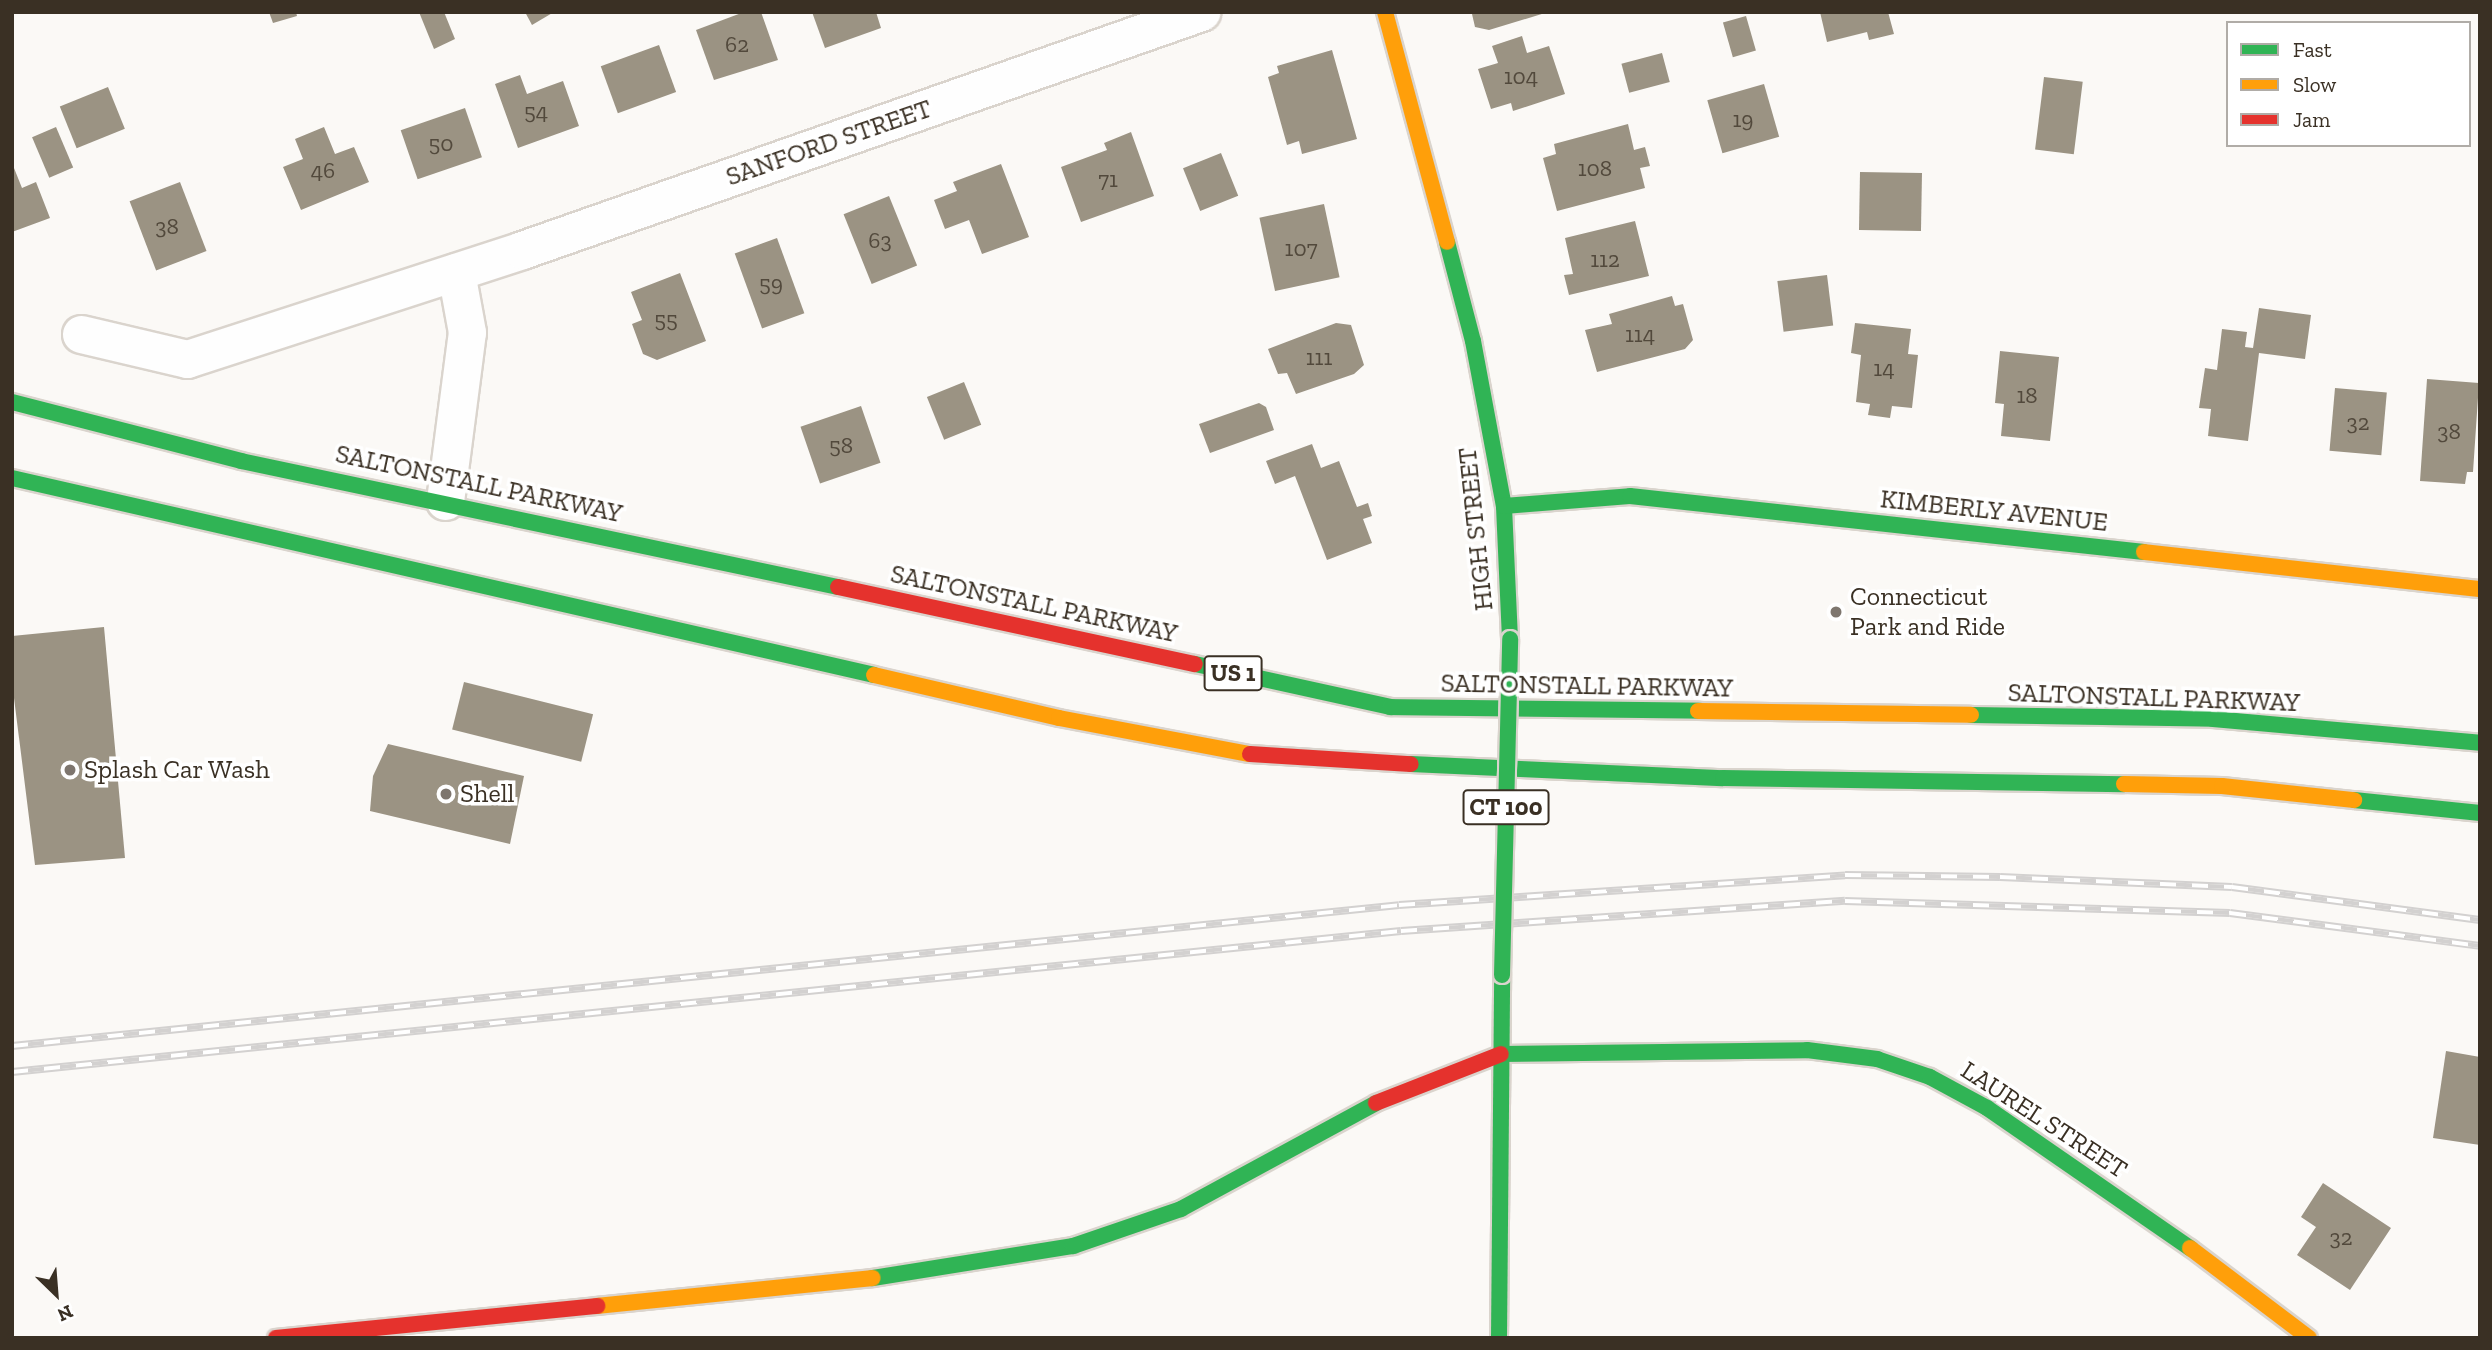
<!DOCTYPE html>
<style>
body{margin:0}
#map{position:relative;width:2492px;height:1350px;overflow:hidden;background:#fbf9f6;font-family:"Zilla Slab",serif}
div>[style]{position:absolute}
.building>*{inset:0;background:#9b9383;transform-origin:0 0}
.roads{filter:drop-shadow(2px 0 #dad4cd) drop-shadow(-2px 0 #dad4cd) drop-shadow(0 2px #dad4cd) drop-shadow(0 -2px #dad4cd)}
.street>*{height:37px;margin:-18.5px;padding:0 18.5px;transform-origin:18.5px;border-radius:18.5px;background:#fefefe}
.fast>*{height:16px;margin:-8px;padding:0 8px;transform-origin:8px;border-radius:8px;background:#30b455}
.slow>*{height:16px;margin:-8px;padding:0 8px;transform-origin:8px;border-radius:8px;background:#ff9f0a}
.jam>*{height:16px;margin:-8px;padding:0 8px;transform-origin:8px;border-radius:8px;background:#e5322d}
.rail>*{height:8px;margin-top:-4px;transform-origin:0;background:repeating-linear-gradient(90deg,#fff 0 16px,#d3d1d0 0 32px);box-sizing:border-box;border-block:2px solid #d3d1d0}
.bridges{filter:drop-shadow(2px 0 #dad4cd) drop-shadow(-2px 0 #dad4cd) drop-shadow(0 2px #dad4cd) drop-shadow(0 -2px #dad4cd)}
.fast-bridge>*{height:16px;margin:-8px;padding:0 8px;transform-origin:8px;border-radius:8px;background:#30b455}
.dots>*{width:19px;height:19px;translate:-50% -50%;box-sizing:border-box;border:4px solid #fff;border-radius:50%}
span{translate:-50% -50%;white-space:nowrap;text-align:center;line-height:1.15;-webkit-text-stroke:7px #fff;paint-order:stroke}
.number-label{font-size:23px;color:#52493c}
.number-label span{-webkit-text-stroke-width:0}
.shield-label span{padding:2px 5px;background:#fff;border:2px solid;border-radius:5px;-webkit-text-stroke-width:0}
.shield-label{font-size:24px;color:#3a3024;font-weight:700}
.street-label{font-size:26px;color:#3a3024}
.poi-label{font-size:26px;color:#3a3024}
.left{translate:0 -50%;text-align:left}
.frame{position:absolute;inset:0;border:14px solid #3a3024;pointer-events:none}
.legend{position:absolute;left:2226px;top:21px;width:245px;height:126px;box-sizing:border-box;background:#fff;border:2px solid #b0aca7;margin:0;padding:9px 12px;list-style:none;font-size:21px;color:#3a3024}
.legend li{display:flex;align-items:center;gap:14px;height:35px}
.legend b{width:35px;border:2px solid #b0aca7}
.north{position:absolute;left:21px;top:1259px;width:70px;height:70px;-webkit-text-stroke:5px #fff;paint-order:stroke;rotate:155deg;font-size:19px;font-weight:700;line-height:28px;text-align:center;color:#3a3024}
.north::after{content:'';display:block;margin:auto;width:24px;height:32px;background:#3a3024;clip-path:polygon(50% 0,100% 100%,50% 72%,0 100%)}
</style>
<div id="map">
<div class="building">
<i style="clip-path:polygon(269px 12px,296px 12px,297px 16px,273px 23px)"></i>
<i style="clip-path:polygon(419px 12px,444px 12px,455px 39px,434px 49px)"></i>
<i style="clip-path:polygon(525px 12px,554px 12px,532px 25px)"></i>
<i style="clip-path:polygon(744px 12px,761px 12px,778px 60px,714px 80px,696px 30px)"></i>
<i style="clip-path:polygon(812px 12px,876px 12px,881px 28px,825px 48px)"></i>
<i style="clip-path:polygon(1476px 12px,1545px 12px,1545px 13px,1489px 30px,1475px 27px,1472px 14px)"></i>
<i style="clip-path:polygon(1820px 12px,1888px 12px,1894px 34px,1869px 40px,1867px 32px,1827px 42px)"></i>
<i style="left:1746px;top:16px;width:36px;height:24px;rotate:74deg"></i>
<i style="clip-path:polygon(1522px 36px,1527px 53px,1549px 46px,1565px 94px,1513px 111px,1511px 103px,1491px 109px,1478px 69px,1498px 63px,1492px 46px)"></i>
<i style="left:659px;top:45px;width:50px;height:62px;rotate:70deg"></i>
<i style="clip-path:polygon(1332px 50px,1357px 139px,1302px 154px,1299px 141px,1287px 145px,1268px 77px,1279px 73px,1277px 66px)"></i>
<i style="left:1662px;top:53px;width:30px;height:42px;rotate:75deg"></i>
<i style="clip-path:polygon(520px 75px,527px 94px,563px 81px,579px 126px,518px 148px,495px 84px)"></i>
<i style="left:2044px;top:77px;width:39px;height:73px;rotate:7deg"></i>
<i style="left:1764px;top:84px;width:55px;height:59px;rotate:74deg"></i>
<i style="left:108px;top:87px;width:45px;height:52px;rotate:68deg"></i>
<i style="left:465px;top:108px;width:52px;height:68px;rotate:71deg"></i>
<i style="clip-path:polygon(1628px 124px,1634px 150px,1645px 147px,1650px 166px,1640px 168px,1645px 188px,1557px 211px,1543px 158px,1556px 154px,1554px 144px)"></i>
<i style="left:56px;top:127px;width:44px;height:26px;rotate:67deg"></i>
<i style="clip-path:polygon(324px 127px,335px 154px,354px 147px,369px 182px,301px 210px,283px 167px,303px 159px,295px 139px)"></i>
<i style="clip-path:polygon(1131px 132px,1154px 196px,1081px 222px,1061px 167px,1107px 150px,1104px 143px)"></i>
<i style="left:1221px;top:153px;width:46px;height:41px;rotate:68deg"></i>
<i style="clip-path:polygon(12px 163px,22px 188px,36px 182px,50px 218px,12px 232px)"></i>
<i style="clip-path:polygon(1001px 164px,1029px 237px,982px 254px,969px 220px,945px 229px,934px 200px,957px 191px,953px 182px)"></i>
<i style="left:1860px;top:172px;width:62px;height:58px;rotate:1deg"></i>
<i style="left:180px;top:182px;width:74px;height:54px;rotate:69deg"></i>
<i style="left:889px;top:196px;width:75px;height:49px;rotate:68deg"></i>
<i style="left:1324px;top:204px;width:75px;height:66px;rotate:78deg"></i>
<i style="clip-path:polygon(1635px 221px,1649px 276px,1569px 295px,1564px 275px,1573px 274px,1565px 238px)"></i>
<i style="left:777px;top:238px;width:80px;height:45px;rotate:70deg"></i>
<i style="clip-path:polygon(680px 273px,706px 341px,657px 360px,643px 354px,632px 324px,642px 320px,631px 292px)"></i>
<i style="left:1827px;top:275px;width:51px;height:50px;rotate:83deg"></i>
<i style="clip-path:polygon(1672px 296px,1675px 306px,1683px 304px,1693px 340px,1685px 349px,1597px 372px,1585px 330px,1612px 324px,1609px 314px)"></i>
<i style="clip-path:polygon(2259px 308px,2311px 315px,2305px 359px,2259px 353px,2248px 441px,2208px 436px,2211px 409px,2199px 408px,2205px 368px,2217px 370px,2222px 329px,2247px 332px,2245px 347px,2253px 348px)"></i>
<i style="clip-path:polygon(1336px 323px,1351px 325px,1364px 365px,1354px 374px,1296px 394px,1287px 373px,1278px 374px,1268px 349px)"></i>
<i style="clip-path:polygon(1855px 323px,1911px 329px,1908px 354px,1918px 355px,1912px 408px,1892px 406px,1890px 418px,1868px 415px,1870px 404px,1856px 402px,1861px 355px,1851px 353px)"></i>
<i style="clip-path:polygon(2000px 351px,2059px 357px,2050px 441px,2001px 436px,2004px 404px,1995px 403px)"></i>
<i style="clip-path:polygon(2427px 379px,2479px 383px,2473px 472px,2467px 472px,2465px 484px,2420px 481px)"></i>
<i style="left:964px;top:382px;width:46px;height:40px;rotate:68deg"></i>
<i style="left:2335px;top:388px;width:52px;height:63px;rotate:5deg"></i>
<i style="clip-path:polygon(1259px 403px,1266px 407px,1274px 430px,1210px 453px,1199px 424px)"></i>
<i style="left:861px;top:406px;width:60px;height:64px;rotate:71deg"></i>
<i style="clip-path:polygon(1312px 444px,1321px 468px,1339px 461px,1357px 507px,1368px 503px,1372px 516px,1363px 519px,1372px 543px,1327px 560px,1295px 476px,1275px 484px,1266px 461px)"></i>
<i style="clip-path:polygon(104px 627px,125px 858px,35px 865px,12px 682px,12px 636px)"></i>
<i style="left:464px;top:682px;width:133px;height:49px;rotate:14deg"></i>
<i style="clip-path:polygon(388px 744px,524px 776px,510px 844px,370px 811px,373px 776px)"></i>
<i style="clip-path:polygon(2446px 1051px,2480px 1057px,2480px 1145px,2433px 1138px)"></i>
<i style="clip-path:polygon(2323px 1183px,2391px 1228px,2350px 1290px,2297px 1255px,2316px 1227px,2301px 1217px)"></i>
</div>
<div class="roads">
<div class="street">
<i style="left:81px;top:334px;width:109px;rotate:13.3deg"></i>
<i style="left:187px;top:359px;width:352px;rotate:-18deg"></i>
<i style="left:522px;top:250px;width:720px;rotate:-19.32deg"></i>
<i style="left:445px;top:501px;width:170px;rotate:-82.6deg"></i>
<i style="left:467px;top:332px;width:61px;rotate:-100.4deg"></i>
</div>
<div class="fast">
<i style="left:1447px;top:242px;width:102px;rotate:75.3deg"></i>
<i style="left:1473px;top:341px;width:168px;rotate:79.4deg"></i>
<i style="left:12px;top:402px;width:236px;rotate:14.4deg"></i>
<i style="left:241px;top:461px;width:610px;rotate:11.92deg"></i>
<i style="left:12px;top:478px;width:884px;rotate:12.87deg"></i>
<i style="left:1510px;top:639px;width:133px;rotate:-92.6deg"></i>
<i style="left:1504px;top:506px;width:126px;rotate:-4.5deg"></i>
<i style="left:1630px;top:496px;width:517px;rotate:6.22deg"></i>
<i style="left:1195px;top:664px;width:200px;rotate:12.4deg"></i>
<i style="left:1390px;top:707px;width:308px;rotate:0.7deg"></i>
<i style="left:1971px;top:715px;width:242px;rotate:0.9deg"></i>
<i style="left:2213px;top:719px;width:268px;rotate:5.1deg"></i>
<i style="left:1411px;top:764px;width:312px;rotate:2.6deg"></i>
<i style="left:1723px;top:778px;width:401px;rotate:0.9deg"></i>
<i style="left:2354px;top:800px;width:127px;rotate:5.9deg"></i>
<i style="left:1501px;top:1054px;width:306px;rotate:-0.7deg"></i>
<i style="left:1807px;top:1050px;width:71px;rotate:7.3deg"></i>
<i style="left:1877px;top:1059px;width:56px;rotate:18.8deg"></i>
<i style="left:1930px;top:1077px;width:65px;rotate:28.5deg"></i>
<i style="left:1987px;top:1108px;width:247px;rotate:34.6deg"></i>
<i style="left:873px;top:1278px;width:203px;rotate:-9.1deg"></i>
<i style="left:1073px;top:1246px;width:114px;rotate:-18.9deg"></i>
<i style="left:1181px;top:1209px;width:222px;rotate:-28.5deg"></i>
<i style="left:1499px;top:1338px;width:363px;rotate:-89.5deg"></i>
</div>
<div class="slow">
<i style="left:1385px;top:12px;width:238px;rotate:74.9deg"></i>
<i style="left:2144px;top:552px;width:338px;rotate:6.3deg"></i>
<i style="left:874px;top:675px;width:190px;rotate:13.1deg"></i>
<i style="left:1059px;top:718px;width:194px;rotate:10.7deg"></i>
<i style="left:1698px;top:711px;width:273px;rotate:0.8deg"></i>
<i style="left:2124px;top:784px;width:98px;rotate:1.2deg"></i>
<i style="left:2222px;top:786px;width:133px;rotate:6.1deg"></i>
<i style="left:2190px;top:1248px;width:149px;rotate:37.1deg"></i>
<i style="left:597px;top:1306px;width:277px;rotate:-5.8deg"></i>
</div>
<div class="jam">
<i style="left:838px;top:587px;width:365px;rotate:12.2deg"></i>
<i style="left:1250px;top:754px;width:161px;rotate:3.6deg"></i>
<i style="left:1376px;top:1103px;width:134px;rotate:-21.4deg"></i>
<i style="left:276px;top:1338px;width:323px;rotate:-5.7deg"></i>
</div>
</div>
<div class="rail">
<i style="left:12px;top:1046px;width:1394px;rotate:-5.8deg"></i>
<i style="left:1399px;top:905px;width:447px;rotate:-3.8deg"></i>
<i style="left:1845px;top:875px;width:155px;rotate:0.7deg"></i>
<i style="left:2000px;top:877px;width:232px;rotate:2.5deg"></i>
<i style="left:2232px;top:887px;width:250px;rotate:7.6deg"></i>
<i style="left:12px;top:1072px;width:1396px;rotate:-5.8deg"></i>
<i style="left:1401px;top:931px;width:445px;rotate:-3.9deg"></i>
<i style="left:1845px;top:901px;width:385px;rotate:1.8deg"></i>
<i style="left:2230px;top:913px;width:252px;rotate:7.5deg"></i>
</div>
<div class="bridges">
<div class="fast-bridge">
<i style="left:1502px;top:975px;width:336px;rotate:-88.6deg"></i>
</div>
</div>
<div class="dots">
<i style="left:1836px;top:612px;background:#7e766e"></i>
<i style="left:70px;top:770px;background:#7e766e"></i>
<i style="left:446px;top:794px;background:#7e766e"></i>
</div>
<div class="number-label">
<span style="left:737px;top:44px">62</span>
<span style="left:1521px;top:76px">104</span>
<span style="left:536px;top:111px">54</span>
<span style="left:1743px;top:119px">19</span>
<span style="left:441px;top:143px">50</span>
<span style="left:1595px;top:168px">108</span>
<span style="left:323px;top:170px">46</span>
<span style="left:1108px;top:179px">71</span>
<span style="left:167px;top:226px">38</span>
<span style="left:880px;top:240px">63</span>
<span style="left:1301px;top:248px">107</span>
<span style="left:1605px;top:259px">112</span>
<span style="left:771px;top:283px">59</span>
<span style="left:666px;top:319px">55</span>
<span style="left:1640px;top:334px">114</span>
<span style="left:1319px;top:357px">111</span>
<span style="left:1884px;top:368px">14</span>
<span style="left:2027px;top:395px">18</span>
<span style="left:2358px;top:422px">32</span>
<span style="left:2449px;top:431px">38</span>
<span style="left:841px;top:445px">58</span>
<span style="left:2341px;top:1237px">32</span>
</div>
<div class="shield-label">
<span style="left:1233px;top:673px">US 1</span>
<span style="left:1506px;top:807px">CT 100</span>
</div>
<div class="street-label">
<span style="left:829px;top:143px;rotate:-19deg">SANFORD STREET</span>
<span style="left:479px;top:484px;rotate:12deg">SALTONSTALL PARKWAY</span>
<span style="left:1994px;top:511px;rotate:6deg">KIMBERLY AVENUE</span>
<span style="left:1476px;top:529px;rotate:-96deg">HIGH STREET</span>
<span style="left:1034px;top:604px;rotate:12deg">SALTONSTALL PARKWAY</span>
<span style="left:1587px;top:686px;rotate:1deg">SALTONSTALL PARKWAY</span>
<span style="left:2154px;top:698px;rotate:2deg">SALTONSTALL PARKWAY</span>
<span style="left:2044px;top:1120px;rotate:33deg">LAUREL STREET</span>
</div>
<div class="poi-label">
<span class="left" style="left:1850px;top:612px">Connecticut<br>Park and Ride</span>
<span class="left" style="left:84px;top:770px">Splash Car Wash</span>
<span class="left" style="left:460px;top:794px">Shell</span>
</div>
<div class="frame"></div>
<ul class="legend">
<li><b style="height:9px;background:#30b455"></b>Fast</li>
<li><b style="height:9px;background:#ff9f0a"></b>Slow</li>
<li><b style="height:9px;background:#e5322d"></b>Jam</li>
</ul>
<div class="north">N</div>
</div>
